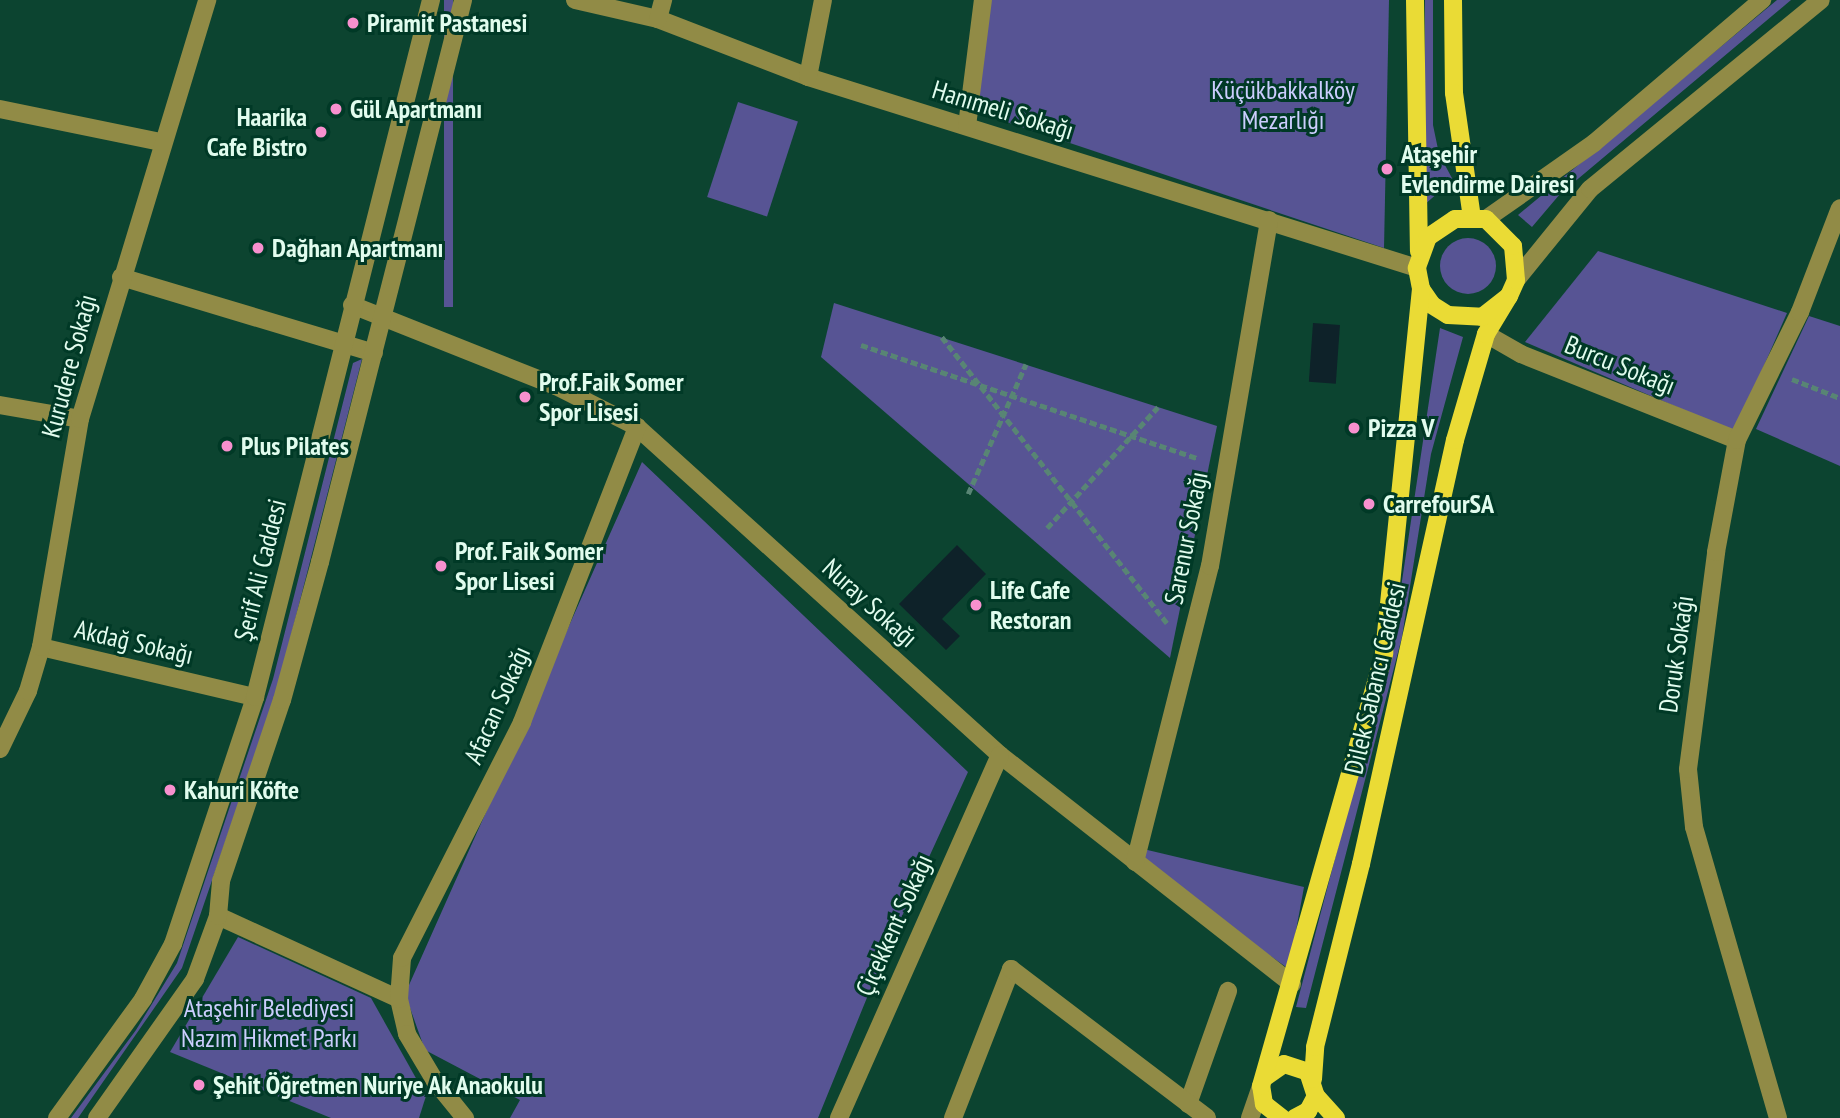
<!DOCTYPE html>
<meta charset="utf-8">
<style>
body{margin:0}
#map{position:relative;width:1840px;height:1118px;overflow:hidden;background:#0c4430;font-family:"PT Sans Narrow",sans-serif}
div>[style]{position:absolute}
.green>*{inset:0;background:#575494;transform-origin:0 0}
.round{border-radius:50%}
.water>*{inset:0;background:#0e2229;transform-origin:0 0}
.path>*{height:4.5px;margin-top:-2.25px;transform-origin:0;background:repeating-linear-gradient(90deg,#588574 0 7px,transparent 0 10.5px)}
.minor>*{height:18px;margin:-9px;padding:0 9px;transform-origin:9px;border-radius:9px;background:#918b46}
.major>*{height:18px;margin:-9px;padding:0 9px;transform-origin:9px;border-radius:9px;background:#eadb35}
.dots>*{width:19px;height:19px;translate:-50% -50%;box-sizing:border-box;border:4px solid #003926;border-radius:50%}
span{translate:-50% -50%;white-space:nowrap;text-align:center;line-height:1.15;-webkit-text-stroke:6px #003926;paint-order:stroke}
.poi-label{font-size:26px;color:#e1fcee;font-weight:700}
.left{translate:0 -50%;text-align:left}
.right{translate:-100% -50%;text-align:right}
.park-label{font-size:26px;color:#cbcdfe}
.street-label{font-size:26px;color:#e1fcee}
</style>
<div id="map">
<div class="green">
<i style="left:444px;top:0;width:9px;height:307px"></i>
<i style="clip-path:polygon(985px 0,1389px 0,1384px 248px,968px 109px)"></i>
<i style="clip-path:polygon(1425px 0,1433px 0,1433px 125px,1439px 154px,1453px 180px,1424px 205px)"></i>
<i style="clip-path:polygon(1777px 0,1791px 0,1560px 194px,1532px 227px,1518px 215px)"></i>
<i style="left:738px;top:102px;width:63px;height:100px;rotate:18deg"></i>
<i class="round" style="left:1440px;top:238px;width:56px;height:56px"></i>
<i style="clip-path:polygon(1598px 251px,1787px 313px,1735px 432px,1525px 342px)"></i>
<i style="clip-path:polygon(834px 303px,1217px 426px,1170px 658px,821px 357px)"></i>
<i style="clip-path:polygon(1809px 316px,1840px 326px,1840px 466px,1756px 429px)"></i>
<i style="clip-path:polygon(1440px 328px,1463px 337px,1431px 454px,1402px 637px,1306px 1008px,1296px 1007px,1394px 634px)"></i>
<i style="clip-path:polygon(362px 359px,276px 694px,182px 968px,78px 1118px,71px 1118px,136px 1030px,177px 963px,273px 679px,353px 363px)"></i>
<i style="clip-path:polygon(642px 462px,968px 772px,886px 951px,818px 1118px,510px 1118px,520px 1100px,425px 1050px,405px 994px)"></i>
<i style="clip-path:polygon(1139px 848px,1304px 887px,1289px 969px,1135px 862px)"></i>
<i style="clip-path:polygon(238px 937px,371px 998px,426px 1096px,419px 1118px,331px 1118px,170px 1052px)"></i>
</div>
<div class="water">
<i style="left:1313px;top:323px;width:27px;height:59px;rotate:4deg"></i>
<i style="clip-path:polygon(957px 545px,986px 574px,942px 619px,960px 636px,946px 650px,899px 604px)"></i>
</div>
<div class="path">
<i style="left:942px;top:337px;width:364px;rotate:51.8deg"></i>
<i style="left:861px;top:345px;width:354px;rotate:18.6deg"></i>
<i style="left:1792px;top:379px;width:52px;rotate:21.6deg"></i>
<i style="left:968px;top:494px;width:142px;rotate:-66deg"></i>
<i style="left:1047px;top:528px;width:164px;rotate:-47.5deg"></i>
</div>
<div class="minor">
<i style="left:575px;top:0;width:85px;rotate:12.9deg"></i>
<i style="left:658px;top:19px;width:161px;rotate:21.1deg"></i>
<i style="left:808px;top:77px;width:638px;rotate:17.41deg"></i>
<i style="left:658px;top:19px;width:20px;rotate:-75deg"></i>
<i style="left:808px;top:77px;width:78px;rotate:-79deg"></i>
<i style="left:0;top:109px;width:164px;rotate:11.6deg"></i>
<i style="left:967px;top:126px;width:127px;rotate:-82.8deg"></i>
<i style="left:1486px;top:219px;width:132px;rotate:-35.1deg"></i>
<i style="left:1594px;top:143px;width:221px;rotate:-40.4deg"></i>
<i style="left:121px;top:277px;width:264px;rotate:16.7deg"></i>
<i style="left:1516px;top:280px;width:117px;rotate:-50.9deg"></i>
<i style="left:1590px;top:189px;width:298px;rotate:-39.3deg"></i>
<i style="left:352px;top:305px;width:219px;rotate:21.7deg"></i>
<i style="left:556px;top:386px;width:91px;rotate:26.8deg"></i>
<i style="left:637px;top:427px;width:489px;rotate:42.1deg"></i>
<i style="left:1000px;top:755px;width:371px;rotate:38.1deg"></i>
<i style="left:1486px;top:334px;width:40px;rotate:29.7deg"></i>
<i style="left:1521px;top:354px;width:232px;rotate:21.7deg"></i>
<i style="left:0;top:405px;width:81px;rotate:9.9deg"></i>
<i style="left:41px;top:647px;width:220px;rotate:13.2deg"></i>
<i style="left:0;top:749px;width:64px;rotate:-64.2deg"></i>
<i style="left:28px;top:691px;width:46px;rotate:-73.5deg"></i>
<i style="left:41px;top:647px;width:231px;rotate:-80.3deg"></i>
<i style="left:80px;top:419px;width:438px;rotate:-73.1deg"></i>
<i style="left:1135px;top:862px;width:305px;rotate:-75.8deg"></i>
<i style="left:1210px;top:566px;width:351px;rotate:-80.3deg"></i>
<i style="left:218px;top:916px;width:199px;rotate:24.6deg"></i>
<i style="left:399px;top:999px;width:36px;rotate:77deg"></i>
<i style="left:407px;top:1034px;width:55px;rotate:59.2deg"></i>
<i style="left:435px;top:1081px;width:48px;rotate:51deg"></i>
<i style="left:399px;top:999px;width:41px;rotate:-85.8deg"></i>
<i style="left:402px;top:958px;width:265px;rotate:-63deg"></i>
<i style="left:522px;top:722px;width:317px;rotate:-68.7deg"></i>
<i style="left:1188px;top:1104px;width:120px;rotate:-70.5deg"></i>
<i style="left:57px;top:1118px;width:147px;rotate:-54.1deg"></i>
<i style="left:143px;top:999px;width:63px;rotate:-61.4deg"></i>
<i style="left:173px;top:944px;width:260px;rotate:-71.6deg"></i>
<i style="left:255px;top:697px;width:719px;rotate:-75.83deg"></i>
<i style="left:97px;top:1118px;width:170px;rotate:-54.8deg"></i>
<i style="left:195px;top:979px;width:67px;rotate:-69.9deg"></i>
<i style="left:218px;top:916px;width:35px;rotate:-85deg"></i>
<i style="left:221px;top:881px;width:191px;rotate:-71.4deg"></i>
<i style="left:282px;top:700px;width:143px;rotate:-74.6deg"></i>
<i style="left:320px;top:562px;width:580px;rotate:-75.72deg"></i>
<i style="left:839px;top:1118px;width:397px;rotate:-66.1deg"></i>
<i style="left:953px;top:1118px;width:160px;rotate:-68.7deg"></i>
<i style="left:1011px;top:969px;width:246px;rotate:37.2deg"></i>
<i style="left:1250px;top:1118px;width:34px;rotate:-71deg"></i>
<i style="left:1778px;top:1118px;width:303px;rotate:-106.1deg"></i>
<i style="left:1694px;top:827px;width:58px;rotate:-95.9deg"></i>
<i style="left:1688px;top:769px;width:219px;rotate:-82.6deg"></i>
<i style="left:1716px;top:552px;width:114px;rotate:-79.4deg"></i>
<i style="left:1737px;top:440px;width:143px;rotate:-63.8deg"></i>
<i style="left:1800px;top:312px;width:111px;rotate:-69deg"></i>
</div>
<div class="major">
<i style="left:1415px;top:0;width:251px;rotate:89.1deg"></i>
<i style="left:1453px;top:0;width:93px;rotate:89.4deg"></i>
<i style="left:1454px;top:93px;width:126px;rotate:81.8deg"></i>
<i style="left:1264px;top:1078px;width:24px;rotate:-35deg"></i>
<i style="left:1284px;top:1064px;width:25px;rotate:18deg"></i>
<i style="left:1308px;top:1072px;width:25px;rotate:72deg"></i>
<i style="left:1316px;top:1096px;width:17px;rotate:118deg"></i>
<i style="left:1308px;top:1111px;width:15px;rotate:152deg"></i>
<i style="left:1313px;top:1079px;width:32px;rotate:-86deg"></i>
<i style="left:1315px;top:1047px;width:189px;rotate:-75.9deg"></i>
<i style="left:1361px;top:864px;width:434px;rotate:-77.5deg"></i>
<i style="left:1455px;top:440px;width:110px;rotate:-73.7deg"></i>
<i style="left:1486px;top:334px;width:44px;rotate:-58.8deg"></i>
<i style="left:1509px;top:296px;width:17px;rotate:-66deg"></i>
<i style="left:1516px;top:280px;width:34px;rotate:-95deg"></i>
<i style="left:1513px;top:246px;width:38px;rotate:-135deg"></i>
<i style="left:1486px;top:219px;width:31px;rotate:180deg"></i>
<i style="left:1455px;top:219px;width:32px;rotate:146deg"></i>
<i style="left:1428px;top:237px;width:33px;rotate:110deg"></i>
<i style="left:1417px;top:268px;width:21px;rotate:79deg"></i>
<i style="left:1421px;top:289px;width:19px;rotate:55deg"></i>
<i style="left:1432px;top:305px;width:19px;rotate:32deg"></i>
<i style="left:1448px;top:315px;width:34px;rotate:3deg"></i>
<i style="left:1482px;top:317px;width:34px;rotate:-38deg"></i>
<i style="left:1316px;top:1096px;width:30px;rotate:48deg"></i>
<i style="left:1282px;top:1118px;width:23px;rotate:-142deg"></i>
<i style="left:1264px;top:1104px;width:18px;rotate:-99deg"></i>
<i style="left:1261px;top:1086px;width:450px;rotate:-74.1deg"></i>
<i style="left:1384px;top:653px;width:366px;rotate:-84.2deg"></i>
</div>
<div class="dots">
<i style="left:353px;top:23px;background:#f790ce"></i>
<i style="left:336px;top:109px;background:#f790ce"></i>
<i style="left:321px;top:132px;background:#f790ce"></i>
<i style="left:1387px;top:169px;background:#f790ce"></i>
<i style="left:258px;top:248px;background:#f790ce"></i>
<i style="left:525px;top:397px;background:#f790ce"></i>
<i style="left:1354px;top:428px;background:#f790ce"></i>
<i style="left:227px;top:446px;background:#f790ce"></i>
<i style="left:1369px;top:504px;background:#f790ce"></i>
<i style="left:441px;top:566px;background:#f790ce"></i>
<i style="left:976px;top:605px;background:#f790ce"></i>
<i style="left:170px;top:790px;background:#f790ce"></i>
<i style="left:199px;top:1085px;background:#f790ce"></i>
</div>
<div class="poi-label">
<span class="left" style="left:367px;top:23px">Piramit Pastanesi</span>
<span class="left" style="left:350px;top:109px">Gül Apartmanı</span>
<span class="right" style="left:307px;top:132px">Haarika<br>Cafe Bistro</span>
<span class="left" style="left:1401px;top:169px">Ataşehir<br>Evlendirme Dairesi</span>
<span class="left" style="left:272px;top:248px">Dağhan Apartmanı</span>
<span class="left" style="left:539px;top:397px">Prof.Faik Somer<br>Spor Lisesi</span>
<span class="left" style="left:1368px;top:428px">Pizza V</span>
<span class="left" style="left:241px;top:446px">Plus Pilates</span>
<span class="left" style="left:1383px;top:504px">CarrefourSA</span>
<span class="left" style="left:455px;top:566px">Prof. Faik Somer<br>Spor Lisesi</span>
<span class="left" style="left:990px;top:605px">Life Cafe<br>Restoran</span>
<span class="left" style="left:184px;top:790px">Kahuri Köfte</span>
<span class="left" style="left:213px;top:1085px">Şehit Öğretmen Nuriye Ak Anaokulu</span>
</div>
<div class="park-label">
<span style="left:1283px;top:105px">Küçükbakkalköy<br>Mezarlığı</span>
<span style="left:269px;top:1023px">Ataşehir Belediyesi<br>Nazım Hikmet Parkı</span>
</div>
<div class="street-label">
<span style="left:1003px;top:110px;rotate:17deg">Hanımeli Sokağı</span>
<span style="left:1620px;top:365px;rotate:22deg">Burcu Sokağı</span>
<span style="left:69px;top:366px;rotate:-75deg">Kurudere Sokağı</span>
<span style="left:1186px;top:538px;rotate:-79deg">Sarenur Sokağı</span>
<span style="left:260px;top:570px;rotate:-76deg">Şerif Ali Caddesi</span>
<span style="left:870px;top:603px;rotate:42deg">Nuray Sokağı</span>
<span style="left:134px;top:642px;rotate:13deg">Akdağ Sokağı</span>
<span style="left:1676px;top:654px;rotate:-82deg">Doruk Sokağı</span>
<span style="left:1375px;top:678px;rotate:-77deg">Dilek Sabancı Caddesi</span>
<span style="left:497px;top:705px;rotate:-66deg">Afacan Sokağı</span>
<span style="left:894px;top:925px;rotate:-66deg">Çiçekkent Sokağı</span>
</div>
</div>
